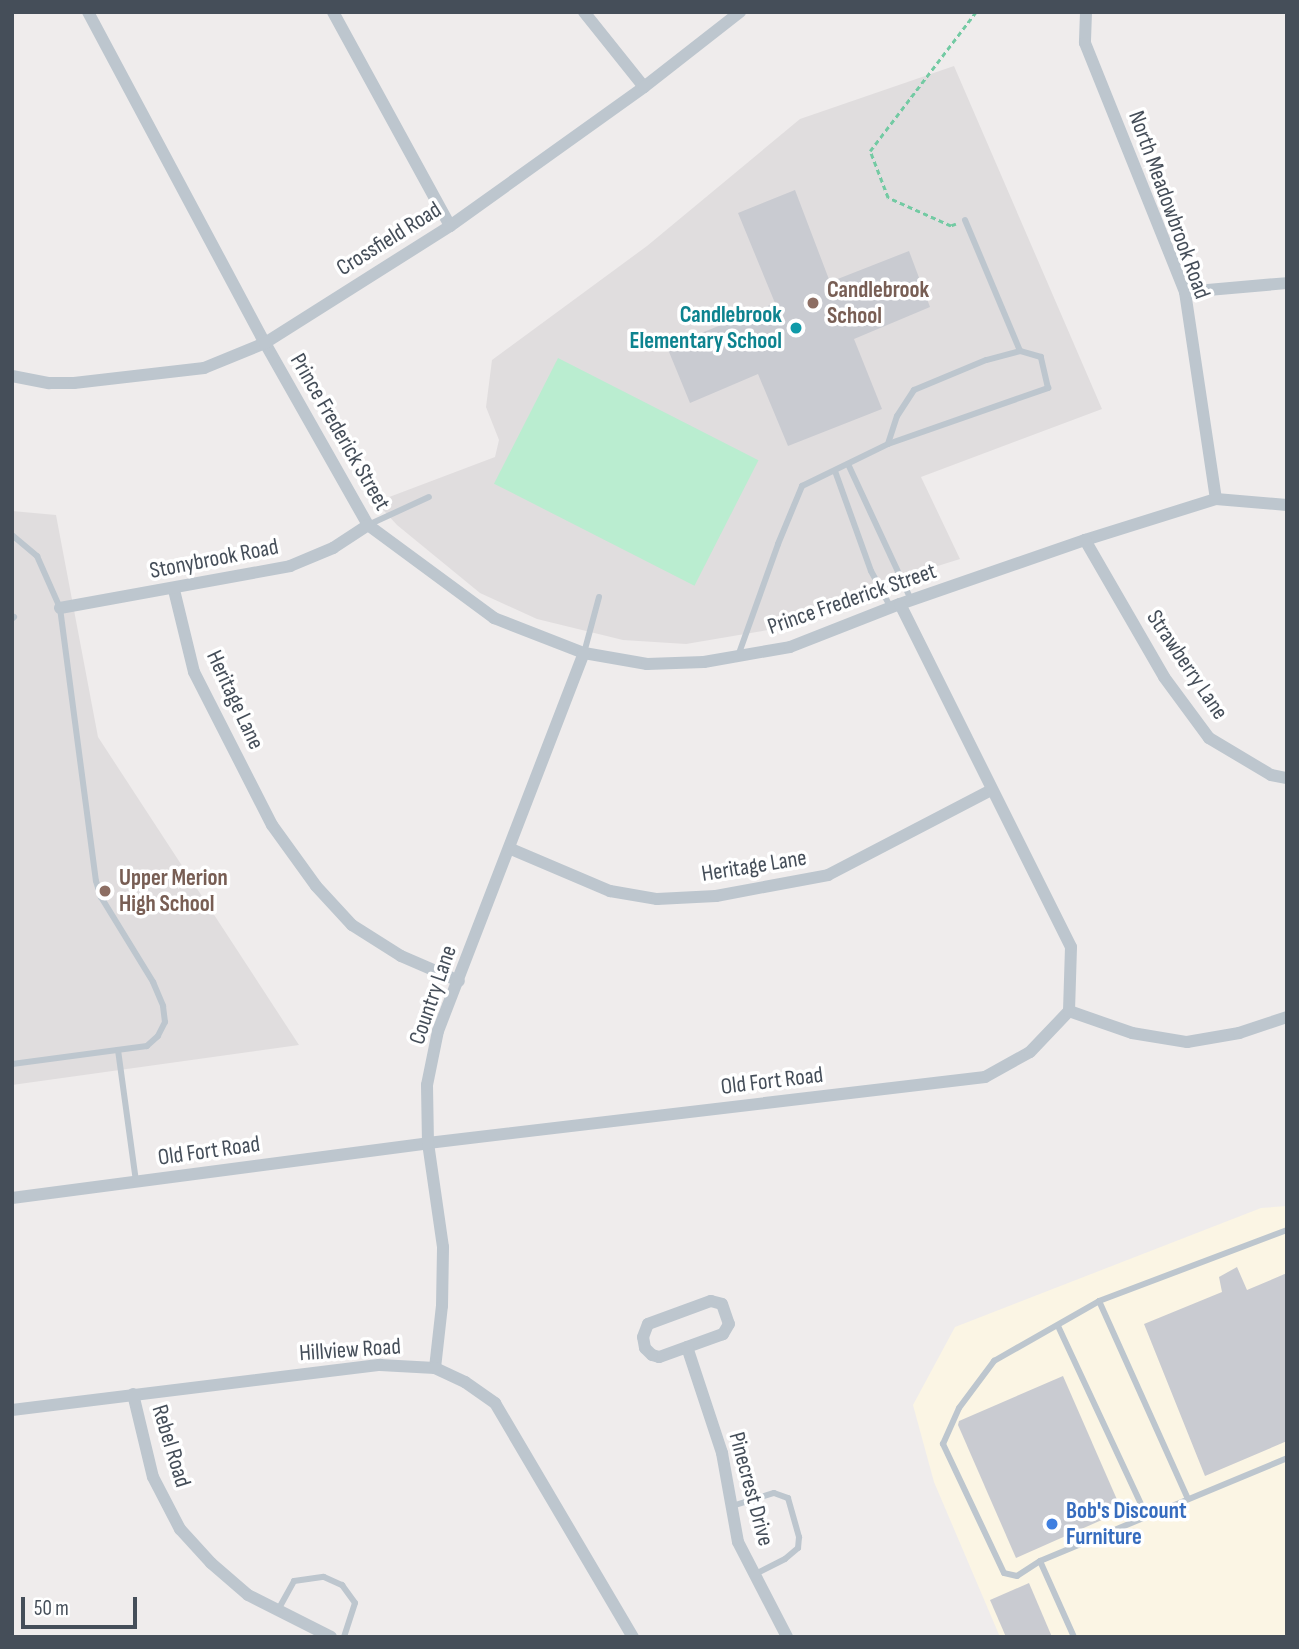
<!DOCTYPE html>
<style>
body{margin:0}
#map{position:relative;width:1299px;height:1649px;overflow:hidden;background:#efecec;font-family:"Sofia Sans Condensed",sans-serif}
div>[style]{position:absolute}
.commercial>*{inset:0;background:#fbf5e4}
.education>*{inset:0;background:#e0ddde}
.green>*{inset:0;background:#baedd0;transform-origin:0 0}
.building>*{inset:0;background:#c9cbd1}
.path>*{height:2.5px;margin-top:-1.25px;transform-origin:0;background:repeating-linear-gradient(90deg,#73caa3 0 5px,transparent 0 8.5px)}
.lane>*{height:6px;margin:-3px;padding:0 3px;transform-origin:3px;border-radius:3px;background:#bdc6ce}
.street>*{height:12px;margin:-6px;padding:0 6px;transform-origin:6px;border-radius:6px;background:#bdc6ce}
.dots>*{width:19px;height:19px;translate:-50% -50%;box-sizing:border-box;border:4px solid #fff;border-radius:50%}
span{translate:-50% -50%;white-space:nowrap;text-align:center;line-height:1.15;-webkit-text-stroke:7px #fff;paint-order:stroke}
.street-label{font-size:23px;color:#454e59}
.education-label{font-size:23px;color:#785e54;font-weight:700}
.left{translate:0 -50%;text-align:left}
.culture-label{font-size:23px;color:#0d838f;font-weight:700}
.right{translate:-100% -50%;text-align:right}
.shop-label{font-size:23px;color:#366cbe;font-weight:700}
.frame{position:absolute;inset:0;border:14px solid #454e59;pointer-events:none}
.scale{position:absolute;left:21px;top:1597px;width:116px;height:32px;box-sizing:border-box;border:4px solid #454e59;border-top:0;padding-left:9px;font-size:21px;line-height:24px;white-space:nowrap;color:#454e59;-webkit-text-stroke:5px #fff;paint-order:stroke}
</style>
<div id="map">
<div class="commercial">
<i style="clip-path:polygon(1287px 1206px,1287px 1637px,1000px 1637px,934px 1482px,913px 1405px,955px 1327px,1261px 1208px)"></i>
</div>
<div class="education">
<i style="clip-path:polygon(954px 66px,1102px 409px,921px 477px,960px 559px,912px 574px,780px 628px,686px 644px,623px 640px,537px 619px,480px 593px,397px 525px,376px 502px,495px 457px,499px 440px,486px 407px,492px 360px,647px 246px,800px 119px)"></i>
<i style="clip-path:polygon(12px 511px,56px 515px,98px 737px,299px 1045px,12px 1085px)"></i>
</div>
<div class="green">
<i style="left:558px;top:358px;width:225px;height:141px;rotate:27deg"></i>
</div>
<div class="building">
<i style="clip-path:polygon(795px 190px,830px 282px,909px 251px,930px 307px,854px 339px,882px 409px,788px 446px,758px 374px,690px 403px,667px 347px,775px 303px,738px 213px)"></i>
<i style="clip-path:polygon(1237px 1267px,1247px 1290px,1287px 1273px,1287px 1441px,1205px 1476px,1144px 1324px,1222px 1292px,1219px 1277px)"></i>
<i style="clip-path:polygon(1063px 1376px,1122px 1511px,1016px 1558px,958px 1425px,959px 1421px)"></i>
<i style="clip-path:polygon(1029px 1583px,1052px 1637px,1006px 1637px,990px 1600px)"></i>
</div>
<div class="path">
<i style="left:956px;top:224px;width:5px;rotate:158deg"></i>
<i style="left:951px;top:226px;width:69px;rotate:-156deg"></i>
<i style="left:888px;top:198px;width:50px;rotate:-111deg"></i>
<i style="left:870px;top:151px;width:175px;rotate:-52.7deg"></i>
</div>
<div class="lane">
<i style="left:965px;top:220px;width:142px;rotate:67.2deg"></i>
<i style="left:848px;top:464px;width:150px;rotate:65.1deg"></i>
<i style="left:835px;top:471px;width:106px;rotate:70.2deg"></i>
<i style="left:871px;top:571px;width:42px;rotate:61.6deg"></i>
<i style="left:368px;top:525px;width:67px;rotate:-24.7deg"></i>
<i style="left:12px;top:535px;width:33px;rotate:40deg"></i>
<i style="left:37px;top:556px;width:57px;rotate:66.1deg"></i>
<i style="left:60px;top:608px;width:275px;rotate:82.5deg"></i>
<i style="left:96px;top:881px;width:17px;rotate:73deg"></i>
<i style="left:101px;top:897px;width:100px;rotate:58.5deg"></i>
<i style="left:153px;top:982px;width:26px;rotate:67deg"></i>
<i style="left:163px;top:1006px;width:16px;rotate:83deg"></i>
<i style="left:165px;top:1022px;width:16px;rotate:117deg"></i>
<i style="left:158px;top:1036px;width:15px;rotate:138deg"></i>
<i style="left:147px;top:1046px;width:136px;rotate:172.4deg"></i>
<i style="left:12px;top:619px;width:3px;rotate:-45deg"></i>
<i style="left:584px;top:653px;width:58px;rotate:-75deg"></i>
<i style="left:738px;top:656px;width:119px;rotate:-70.3deg"></i>
<i style="left:778px;top:544px;width:63px;rotate:-67.5deg"></i>
<i style="left:802px;top:486px;width:96px;rotate:-26deg"></i>
<i style="left:888px;top:444px;width:170px;rotate:-19.3deg"></i>
<i style="left:1048px;top:388px;width:32px;rotate:-103deg"></i>
<i style="left:1041px;top:357px;width:22px;rotate:-164deg"></i>
<i style="left:1020px;top:351px;width:35px;rotate:165deg"></i>
<i style="left:986px;top:360px;width:78px;rotate:157.4deg"></i>
<i style="left:914px;top:390px;width:31px;rotate:123deg"></i>
<i style="left:897px;top:416px;width:29px;rotate:108deg"></i>
<i style="left:118px;top:1050px;width:132px;rotate:82.2deg"></i>
<i style="left:1058px;top:1326px;width:211px;rotate:65deg"></i>
<i style="left:1188px;top:1499px;width:217px;rotate:-114.2deg"></i>
<i style="left:1099px;top:1301px;width:201px;rotate:-20.7deg"></i>
<i style="left:732px;top:1506px;width:44px;rotate:-17.2deg"></i>
<i style="left:774px;top:1493px;width:15px;rotate:20deg"></i>
<i style="left:788px;top:1498px;width:41px;rotate:74.2deg"></i>
<i style="left:799px;top:1537px;width:11px;rotate:95deg"></i>
<i style="left:798px;top:1548px;width:17px;rotate:140deg"></i>
<i style="left:785px;top:1559px;width:34px;rotate:153deg"></i>
<i style="left:1040px;top:1561px;width:27px;rotate:147deg"></i>
<i style="left:1017px;top:1576px;width:13px;rotate:-167deg"></i>
<i style="left:1004px;top:1573px;width:143px;rotate:-115.3deg"></i>
<i style="left:943px;top:1444px;width:39px;rotate:-66deg"></i>
<i style="left:959px;top:1408px;width:59px;rotate:-53.3deg"></i>
<i style="left:994px;top:1361px;width:121px;rotate:-29.7deg"></i>
<i style="left:278px;top:1610px;width:33px;rotate:-61deg"></i>
<i style="left:294px;top:1581px;width:30px;rotate:-8deg"></i>
<i style="left:324px;top:1577px;width:20px;rotate:24deg"></i>
<i style="left:342px;top:1585px;width:22px;rotate:54deg"></i>
<i style="left:355px;top:1603px;width:36px;rotate:108deg"></i>
<i style="left:1074px;top:1637px;width:83px;rotate:-114.1deg"></i>
<i style="left:1040px;top:1561px;width:268px;rotate:-22.6deg"></i>
</div>
<div class="street">
<i style="left:88px;top:12px;width:375px;rotate:61.9deg"></i>
<i style="left:265px;top:343px;width:209px;rotate:60.5deg"></i>
<i style="left:368px;top:525px;width:157px;rotate:36.4deg"></i>
<i style="left:494px;top:618px;width:97px;rotate:21.3deg"></i>
<i style="left:584px;top:653px;width:64px;rotate:9.9deg"></i>
<i style="left:647px;top:664px;width:57px;rotate:-2deg"></i>
<i style="left:704px;top:662px;width:87px;rotate:-9.9deg"></i>
<i style="left:790px;top:647px;width:118px;rotate:-21.4deg"></i>
<i style="left:900px;top:604px;width:196px;rotate:-19.1deg"></i>
<i style="left:1085px;top:540px;width:137px;rotate:-17.4deg"></i>
<i style="left:1216px;top:499px;width:71px;rotate:4.8deg"></i>
<i style="left:333px;top:12px;width:244px;rotate:61.3deg"></i>
<i style="left:584px;top:12px;width:96px;rotate:51.3deg"></i>
<i style="left:1086px;top:12px;width:31px;rotate:92deg"></i>
<i style="left:1085px;top:43px;width:268px;rotate:68.1deg"></i>
<i style="left:1185px;top:292px;width:209px;rotate:81.5deg"></i>
<i style="left:1185px;top:292px;width:102px;rotate:-5deg"></i>
<i style="left:12px;top:376px;width:38px;rotate:11deg"></i>
<i style="left:49px;top:383px;width:25px"></i>
<i style="left:74px;top:383px;width:131px;rotate:-6.6deg"></i>
<i style="left:204px;top:368px;width:66px;rotate:-22.3deg"></i>
<i style="left:265px;top:343px;width:219px;rotate:-32.3deg"></i>
<i style="left:450px;top:226px;width:239px;rotate:-35.6deg"></i>
<i style="left:644px;top:87px;width:122px;rotate:-38deg"></i>
<i style="left:1085px;top:540px;width:158px;rotate:60deg"></i>
<i style="left:1164px;top:677px;width:76px;rotate:53.6deg"></i>
<i style="left:1209px;top:738px;width:72px;rotate:30.8deg"></i>
<i style="left:1271px;top:775px;width:16px;rotate:11deg"></i>
<i style="left:174px;top:590px;width:84px;rotate:76.3deg"></i>
<i style="left:194px;top:672px;width:172px;rotate:63deg"></i>
<i style="left:272px;top:825px;width:75px;rotate:54.2deg"></i>
<i style="left:316px;top:886px;width:53px;rotate:47.3deg"></i>
<i style="left:352px;top:925px;width:58px;rotate:32.3deg"></i>
<i style="left:401px;top:956px;width:63px;rotate:23.3deg"></i>
<i style="left:60px;top:608px;width:234px;rotate:-10.3deg"></i>
<i style="left:290px;top:566px;width:47px;rotate:-22.7deg"></i>
<i style="left:333px;top:548px;width:42px;rotate:-33.3deg"></i>
<i style="left:511px;top:849px;width:108px;rotate:23deg"></i>
<i style="left:610px;top:891px;width:48px;rotate:9.7deg"></i>
<i style="left:657px;top:899px;width:59px;rotate:-2.9deg"></i>
<i style="left:716px;top:896px;width:114px;rotate:-10.6deg"></i>
<i style="left:828px;top:875px;width:184px;rotate:-27.5deg"></i>
<i style="left:1069px;top:1011px;width:67px;rotate:19.2deg"></i>
<i style="left:1132px;top:1033px;width:56px;rotate:9.3deg"></i>
<i style="left:1187px;top:1042px;width:53px;rotate:-9.8deg"></i>
<i style="left:1239px;top:1033px;width:51px;rotate:-18.4deg"></i>
<i style="left:12px;top:1198px;width:420px;rotate:-7.5deg"></i>
<i style="left:428px;top:1143px;width:561px;rotate:-6.76deg"></i>
<i style="left:985px;top:1077px;width:51px;rotate:-29.1deg"></i>
<i style="left:1030px;top:1052px;width:57px;rotate:-46.4deg"></i>
<i style="left:1069px;top:1011px;width:64px;rotate:-88.2deg"></i>
<i style="left:1071px;top:947px;width:383px;rotate:-116.5deg"></i>
<i style="left:711px;top:1301px;width:11px;rotate:15deg"></i>
<i style="left:722px;top:1304px;width:21px;rotate:71deg"></i>
<i style="left:729px;top:1324px;width:12px;rotate:121deg"></i>
<i style="left:723px;top:1334px;width:68px;rotate:160.2deg"></i>
<i style="left:659px;top:1357px;width:7px;rotate:-164deg"></i>
<i style="left:652px;top:1355px;width:10px;rotate:-135deg"></i>
<i style="left:645px;top:1348px;width:11px;rotate:-100deg"></i>
<i style="left:643px;top:1337px;width:14px;rotate:-69deg"></i>
<i style="left:648px;top:1324px;width:67px;rotate:-20.1deg"></i>
<i style="left:687px;top:1347px;width:112px;rotate:71.7deg"></i>
<i style="left:722px;top:1453px;width:90px;rotate:79.8deg"></i>
<i style="left:738px;top:1542px;width:107px;rotate:62.7deg"></i>
<i style="left:435px;top:1368px;width:62px;rotate:-83.6deg"></i>
<i style="left:442px;top:1306px;width:59px;rotate:-89deg"></i>
<i style="left:443px;top:1247px;width:105px;rotate:-98.2deg"></i>
<i style="left:428px;top:1143px;width:58px;rotate:-91deg"></i>
<i style="left:427px;top:1085px;width:55px;rotate:-78.5deg"></i>
<i style="left:438px;top:1031px;width:405px;rotate:-68.9deg"></i>
<i style="left:133px;top:1394px;width:85px;rotate:76.5deg"></i>
<i style="left:153px;top:1477px;width:59px;rotate:62.6deg"></i>
<i style="left:180px;top:1529px;width:46px;rotate:47.6deg"></i>
<i style="left:211px;top:1563px;width:49px;rotate:40.9deg"></i>
<i style="left:248px;top:1595px;width:93px;rotate:26.8deg"></i>
<i style="left:12px;top:1410px;width:371px;rotate:-7deg"></i>
<i style="left:380px;top:1365px;width:55px;rotate:3.1deg"></i>
<i style="left:435px;top:1368px;width:33px;rotate:25deg"></i>
<i style="left:465px;top:1382px;width:37px;rotate:35deg"></i>
<i style="left:495px;top:1403px;width:272px;rotate:59.5deg"></i>
</div>
<div class="dots">
<i style="left:813px;top:303px;background:#8d6e63"></i>
<i style="left:796px;top:328px;background:#0f9aa8"></i>
<i style="left:105px;top:891px;background:#8d6e63"></i>
<i style="left:1052px;top:1524px;background:#3f7fe0"></i>
</div>
<div class="street-label">
<span style="left:1169px;top:205px;rotate:70deg">North Meadowbrook Road</span>
<span style="left:389px;top:239px;rotate:-32deg">Crossfield Road</span>
<span style="left:340px;top:432px;rotate:60deg">Prince Frederick Street</span>
<span style="left:214px;top:559px;rotate:-11deg">Stonybrook Road</span>
<span style="left:852px;top:599px;rotate:-19deg">Prince Frederick Street</span>
<span style="left:1187px;top:665px;rotate:56deg">Strawberry Lane</span>
<span style="left:235px;top:700px;rotate:65deg">Heritage Lane</span>
<span style="left:754px;top:866px;rotate:-9deg">Heritage Lane</span>
<span style="left:433px;top:995px;rotate:-71deg">Country Lane</span>
<span style="left:772px;top:1081px;rotate:-7deg">Old Fort Road</span>
<span style="left:209px;top:1151px;rotate:-8deg">Old Fort Road</span>
<span style="left:350px;top:1350px;rotate:-4deg">Hillview Road</span>
<span style="left:171px;top:1446px;rotate:73deg">Rebel Road</span>
<span style="left:751px;top:1489px;rotate:75deg">Pinecrest Drive</span>
</div>
<div class="education-label">
<span class="left" style="left:827px;top:303px">Candlebrook<br>School</span>
<span class="left" style="left:119px;top:891px">Upper Merion<br>High School</span>
</div>
<div class="culture-label">
<span class="right" style="left:782px;top:328px">Candlebrook<br>Elementary School</span>
</div>
<div class="shop-label">
<span class="left" style="left:1066px;top:1524px">Bob's Discount<br>Furniture</span>
</div>
<div class="frame"></div>
<div class="scale">50 m</div>
</div>
